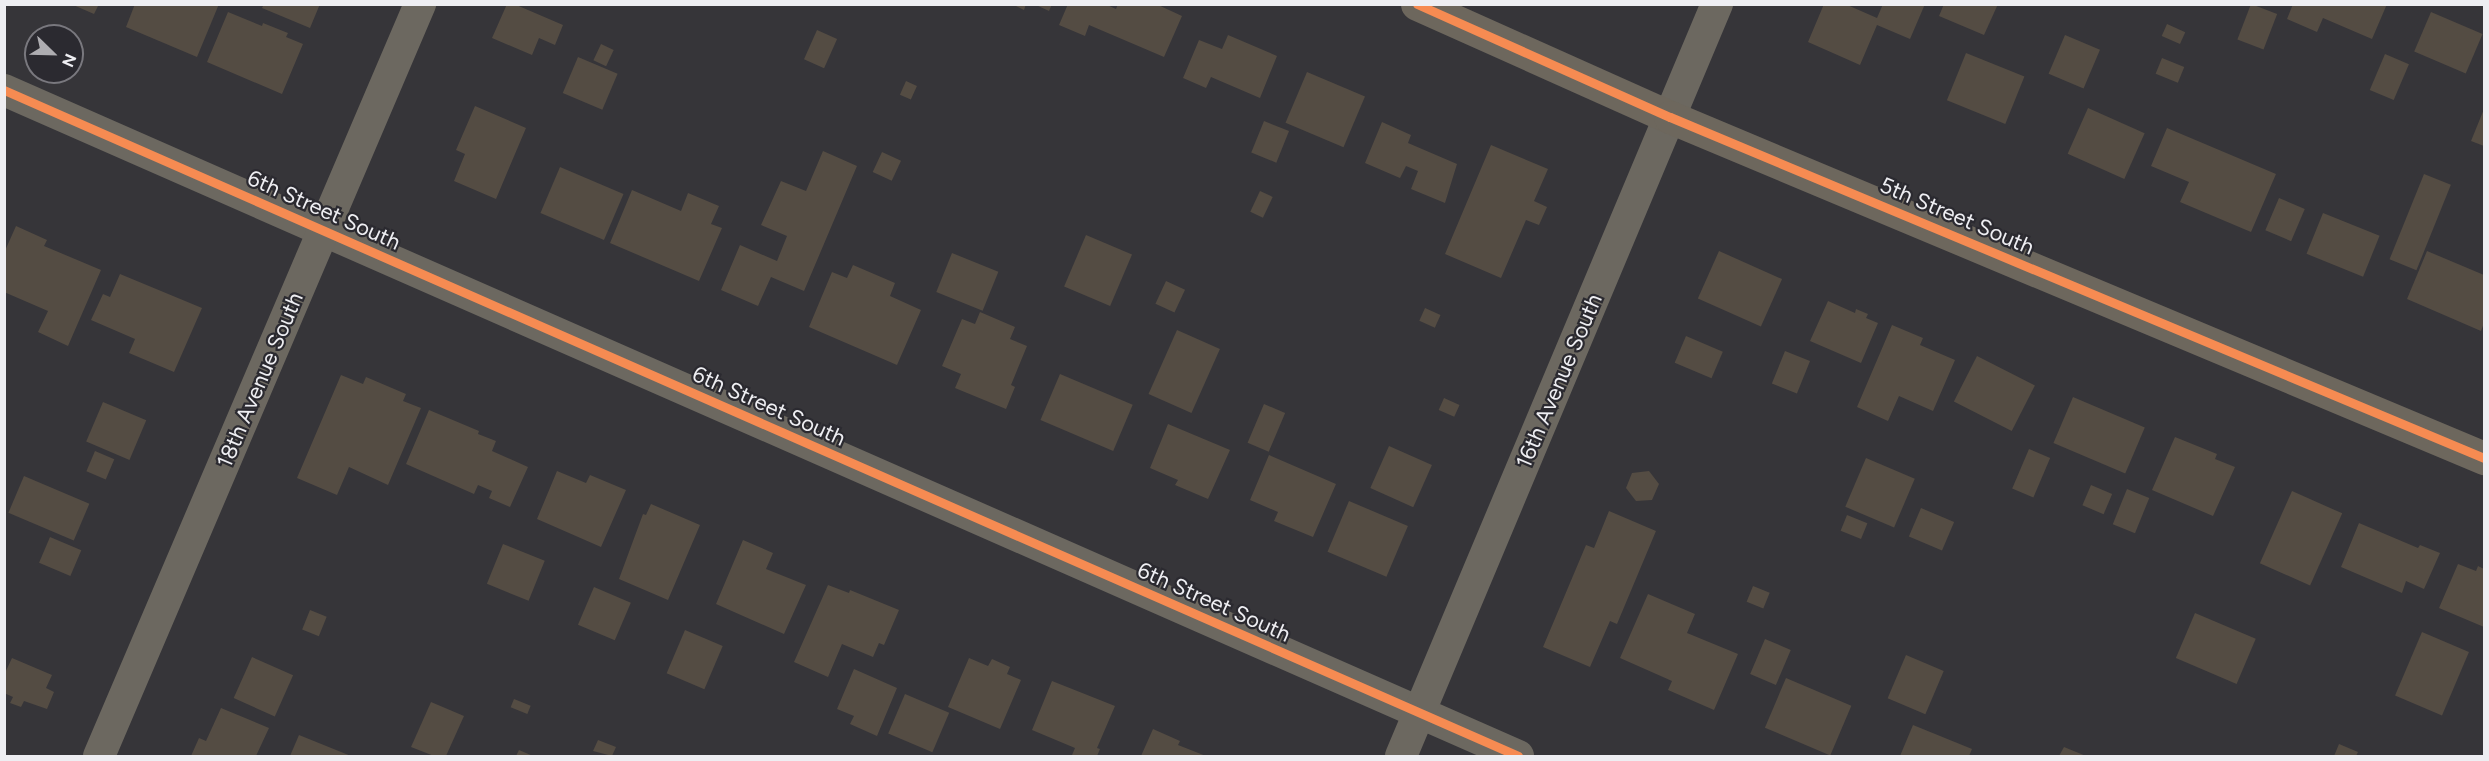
<!DOCTYPE html>
<style>
body{margin:0}
#map{position:relative;width:2489px;height:761px;overflow:hidden;background:#363539;font-family:Figtree,sans-serif}
div>[style]{position:absolute}
.building>*{inset:0;background:#544c43;transform-origin:0 0}
.street>*{height:32px;margin:-16px;padding:0 16px;transform-origin:16px;border-radius:16px;background:#6c6860}
.secondary>*{height:33px;margin:-16.5px;padding:0 16.5px;transform-origin:16.5px;border-radius:16.5px;background:#6d675d}
.cycleway>*{height:9px;margin:-4.5px;padding:0 4.5px;transform-origin:4.5px;border-radius:4.5px;background:#f68b52}
span{translate:-50% -50%;white-space:nowrap;text-align:center;line-height:1.15;-webkit-text-stroke:4.5px #2b2a30;paint-order:stroke}
.street-label{font-size:22px;color:#eeeef2}
.frame{position:absolute;inset:0;border:6px solid #eeeef2;pointer-events:none}
.north{position:absolute;left:24px;top:24px;width:60px;height:60px;box-sizing:border-box;background:#2b2a30;border:2px solid #79787e;border-radius:50%;rotate:113deg;font-size:16px;font-weight:700;line-height:24px;text-align:center;color:#eeeef2}
.north::after{content:'';display:block;margin:auto;width:21px;height:27px;background:#aeadb1;clip-path:polygon(50% 0,100% 100%,50% 72%,0 100%)}
</style>
<div id="map">
<div class="building">
<i style="clip-path:polygon(71px 4px,99px 4px,94px 14px)"></i>
<i style="clip-path:polygon(135px 4px,219px 4px,197px 57px,126px 27px)"></i>
<i style="clip-path:polygon(264px 4px,320px 4px,310px 28px,262px 8px)"></i>
<i style="clip-path:polygon(507px 4px,514px 4px,563px 25px,555px 45px,539px 38px,532px 55px,492px 38px)"></i>
<i style="clip-path:polygon(1012px 4px,1026px 4px,1024px 10px)"></i>
<i style="clip-path:polygon(1034px 4px,1052px 4px,1049px 11px)"></i>
<i style="clip-path:polygon(1068px 4px,1105px 4px,1116px 9px,1118px 4px,1156px 4px,1182px 16px,1164px 57px,1089px 25px,1085px 36px,1059px 25px)"></i>
<i style="clip-path:polygon(1824px 4px,1845px 4px,1877px 18px,1883px 4px,1925px 4px,1910px 39px,1877px 25px,1860px 65px,1808px 42px)"></i>
<i style="clip-path:polygon(1944px 4px,1998px 4px,1984px 35px,1939px 16px)"></i>
<i style="left:2251px;top:4px;width:28px;height:38px;rotate:21deg"></i>
<i style="clip-path:polygon(2293px 4px,2387px 4px,2372px 39px,2323px 18px,2317px 32px,2287px 19px)"></i>
<i style="clip-path:polygon(228px 12px,262px 26px,263px 23px,288px 33px,286px 37px,303px 44px,282px 94px,207px 62px)"></i>
<i style="left:2431px;top:12px;width:56px;height:43px;rotate:23deg"></i>
<i style="left:2167px;top:24px;width:20px;height:13px;rotate:24deg"></i>
<i style="left:817px;top:30px;width:22px;height:32px;rotate:24deg"></i>
<i style="clip-path:polygon(1228px 35px,1277px 56px,1260px 98px,1211px 77px,1206px 88px,1183px 78px,1199px 40px,1222px 49px)"></i>
<i style="left:2065px;top:35px;width:38px;height:42px;rotate:23deg"></i>
<i style="left:601px;top:44px;width:14px;height:18px;rotate:25deg"></i>
<i style="left:1966px;top:53px;width:63px;height:51px;rotate:22deg"></i>
<i style="left:2385px;top:54px;width:26px;height:39px;rotate:23deg"></i>
<i style="left:578px;top:57px;width:43px;height:39px;rotate:23deg"></i>
<i style="left:2162px;top:58px;width:24px;height:17px;rotate:22deg"></i>
<i style="left:1307px;top:72px;width:63px;height:55px;rotate:23deg"></i>
<i style="left:906px;top:81px;width:12px;height:15px;rotate:24deg"></i>
<i style="clip-path:polygon(475px 106px,526px 128px,496px 199px,454px 181px,465px 154px,456px 150px)"></i>
<i style="left:2088px;top:108px;width:62px;height:50px;rotate:24deg"></i>
<i style="clip-path:polygon(2484px 109px,2484px 146px,2471px 141px)"></i>
<i style="left:1264px;top:121px;width:27px;height:34px;rotate:22deg"></i>
<i style="clip-path:polygon(1382px 122px,1411px 135px,1408px 143px,1457px 164px,1445px 203px,1411px 189px,1418px 171px,1406px 166px,1400px 178px,1365px 163px)"></i>
<i style="clip-path:polygon(2167px 128px,2276px 174px,2251px 232px,2180px 202px,2189px 182px,2151px 166px)"></i>
<i style="clip-path:polygon(1491px 145px,1548px 169px,1534px 201px,1547px 207px,1539px 225px,1526px 220px,1501px 278px,1445px 254px)"></i>
<i style="clip-path:polygon(823px 151px,857px 166px,804px 291px,771px 277px,758px 306px,721px 290px,740px 245px,777px 261px,787px 236px,761px 225px,781px 181px,806px 191px)"></i>
<i style="left:882px;top:152px;width:21px;height:22px;rotate:25deg"></i>
<i style="left:560px;top:167px;width:69px;height:50px;rotate:23deg"></i>
<i style="left:2424px;top:174px;width:29px;height:92px;rotate:22deg"></i>
<i style="clip-path:polygon(632px 190px,681px 211px,688px 193px,719px 206px,711px 224px,722px 228px,699px 281px,610px 243px)"></i>
<i style="left:1260px;top:191px;width:14px;height:23px;rotate:25deg"></i>
<i style="left:2279px;top:198px;width:28px;height:35px;rotate:23deg"></i>
<i style="left:2323px;top:213px;width:61px;height:44px;rotate:22deg"></i>
<i style="clip-path:polygon(16px 226px,47px 240px,44px 246px,101px 270px,68px 346px,38px 332px,48px 311px,4px 292px,4px 253px)"></i>
<i style="left:1086px;top:235px;width:50px;height:56px;rotate:23deg"></i>
<i style="left:1719px;top:251px;width:69px;height:52px;rotate:24deg"></i>
<i style="clip-path:polygon(2427px 251px,2484px 275px,2484px 323px,2481px 331px,2407px 299px)"></i>
<i style="left:952px;top:253px;width:50px;height:42px;rotate:22deg"></i>
<i style="clip-path:polygon(853px 265px,895px 283px,890px 296px,921px 310px,897px 365px,809px 327px,832px 272px,847px 278px)"></i>
<i style="clip-path:polygon(120px 274px,202px 308px,174px 372px,129px 353px,135px 339px,91px 320px,103px 294px,110px 297px)"></i>
<i style="left:1166px;top:281px;width:21px;height:25px;rotate:25deg"></i>
<i style="clip-path:polygon(1828px 301px,1855px 313px,1856px 309px,1868px 314px,1866px 318px,1878px 323px,1861px 363px,1810px 341px)"></i>
<i style="left:1425px;top:308px;width:17px;height:14px;rotate:24deg"></i>
<i style="clip-path:polygon(980px 312px,1015px 327px,1010px 339px,1027px 346px,1011px 385px,1015px 387px,1006px 409px,955px 388px,961px 374px,942px 366px,962px 319px,975px 324px)"></i>
<i style="clip-path:polygon(1892px 325px,1923px 338px,1920px 345px,1955px 360px,1933px 411px,1899px 396px,1888px 421px,1857px 407px)"></i>
<i style="left:1177px;top:330px;width:47px;height:70px;rotate:24deg"></i>
<i style="left:1686px;top:336px;width:40px;height:29px;rotate:23deg"></i>
<i style="left:1785px;top:351px;width:27px;height:35px;rotate:22deg"></i>
<i style="left:1977px;top:356px;width:65px;height:51px;rotate:27deg"></i>
<i style="left:1060px;top:374px;width:79px;height:50px;rotate:23deg"></i>
<i style="clip-path:polygon(341px 375px,363px 384px,366px 377px,406px 394px,403px 401px,421px 408px,388px 485px,349px 467px,337px 495px,297px 478px)"></i>
<i style="left:2073px;top:397px;width:78px;height:50px;rotate:23deg"></i>
<i style="left:1444px;top:398px;width:17px;height:13px;rotate:24deg"></i>
<i style="left:103px;top:402px;width:47px;height:43px;rotate:23deg"></i>
<i style="left:1264px;top:404px;width:23px;height:42px;rotate:23deg"></i>
<i style="clip-path:polygon(429px 410px,479px 431px,478px 434px,496px 441px,492px 451px,528px 467px,510px 507px,489px 498px,492px 491px,478px 485px,474px 494px,406px 464px)"></i>
<i style="clip-path:polygon(1168px 424px,1230px 450px,1208px 499px,1175px 485px,1178px 480px,1150px 468px)"></i>
<i style="clip-path:polygon(2175px 437px,2217px 454px,2215px 459px,2235px 467px,2213px 516px,2152px 490px)"></i>
<i style="left:1389px;top:446px;width:47px;height:46px;rotate:24deg"></i>
<i style="left:2029px;top:449px;width:23px;height:43px;rotate:23deg"></i>
<i style="left:95px;top:451px;width:21px;height:22px;rotate:23deg"></i>
<i style="clip-path:polygon(1269px 455px,1336px 484px,1313px 537px,1274px 521px,1278px 512px,1250px 500px)"></i>
<i style="left:1866px;top:458px;width:53px;height:53px;rotate:23deg"></i>
<i style="clip-path:polygon(557px 471px,586px 483px,590px 475px,626px 490px,601px 547px,537px 519px)"></i>
<i style="clip-path:polygon(1649px 471px,1659px 484px,1652px 500px,1636px 501px,1626px 488px,1632px 473px)"></i>
<i style="left:24px;top:476px;width:71px;height:40px;rotate:23deg"></i>
<i style="left:2091px;top:485px;width:23px;height:22px;rotate:23deg"></i>
<i style="left:2127px;top:489px;width:24px;height:38px;rotate:22deg"></i>
<i style="left:2292px;top:491px;width:55px;height:79px;rotate:24deg"></i>
<i style="left:1349px;top:501px;width:64px;height:55px;rotate:23deg"></i>
<i style="clip-path:polygon(651px 504px,700px 525px,668px 600px,619px 579px,643px 514px,646px 515px)"></i>
<i style="left:1921px;top:508px;width:36px;height:31px;rotate:23deg"></i>
<i style="clip-path:polygon(1609px 511px,1656px 531px,1617px 624px,1610px 621px,1590px 667px,1543px 647px,1586px 545px,1594px 548px)"></i>
<i style="left:1847px;top:515px;width:22px;height:17px;rotate:22deg"></i>
<i style="clip-path:polygon(2359px 523px,2418px 548px,2420px 545px,2440px 553px,2424px 589px,2406px 581px,2402px 593px,2341px 567px)"></i>
<i style="left:50px;top:537px;width:34px;height:28px;rotate:23deg"></i>
<i style="clip-path:polygon(743px 540px,773px 553px,766px 569px,806px 585px,784px 634px,716px 604px)"></i>
<i style="left:503px;top:544px;width:45px;height:43px;rotate:22deg"></i>
<i style="clip-path:polygon(2458px 564px,2476px 571px,2478px 566px,2484px 569px,2484px 627px,2439px 608px)"></i>
<i style="clip-path:polygon(828px 585px,849px 593px,850px 590px,899px 610px,884px 645px,879px 643px,873px 657px,842px 644px,828px 677px,794px 662px)"></i>
<i style="left:1753px;top:586px;width:18px;height:17px;rotate:22deg"></i>
<i style="left:594px;top:587px;width:40px;height:41px;rotate:23deg"></i>
<i style="clip-path:polygon(1648px 594px,1695px 614px,1687px 633px,1738px 654px,1714px 710px,1668px 690px,1672px 681px,1620px 658px)"></i>
<i style="left:310px;top:610px;width:18px;height:21px;rotate:22deg"></i>
<i style="left:2195px;top:613px;width:66px;height:49px;rotate:23deg"></i>
<i style="left:685px;top:630px;width:41px;height:47px;rotate:23deg"></i>
<i style="left:2422px;top:632px;width:51px;height:69px;rotate:23deg"></i>
<i style="left:1765px;top:639px;width:28px;height:38px;rotate:23deg"></i>
<i style="left:1906px;top:655px;width:41px;height:47px;rotate:23deg"></i>
<i style="left:252px;top:657px;width:45px;height:45px;rotate:24deg"></i>
<i style="clip-path:polygon(12px 658px,52px 675px,46px 688px,54px 692px,47px 709px,24px 701px,21px 707px,10px 703px,13px 697px,4px 693px,4px 675px)"></i>
<i style="clip-path:polygon(969px 658px,988px 666px,992px 659px,1010px 667px,1007px 674px,1021px 680px,1000px 729px,948px 707px)"></i>
<i style="clip-path:polygon(854px 669px,897px 688px,877px 736px,850px 724px,854px 716px,837px 709px)"></i>
<i style="left:1786px;top:678px;width:71px;height:54px;rotate:23deg"></i>
<i style="clip-path:polygon(1052px 681px,1115px 706px,1097px 748px,1100px 749px,1097px 756px,1075px 756px,1072px 755px,1075px 748px,1032px 730px)"></i>
<i style="left:905px;top:694px;width:48px;height:43px;rotate:23deg"></i>
<i style="left:514px;top:699px;width:18px;height:9px;rotate:22deg"></i>
<i style="clip-path:polygon(431px 702px,464px 716px,446px 756px,434px 756px,411px 747px)"></i>
<i style="clip-path:polygon(221px 708px,269px 728px,256px 756px,191px 756px,199px 738px,206px 741px)"></i>
<i style="clip-path:polygon(1913px 725px,1972px 749px,1969px 756px,1900px 756px)"></i>
<i style="clip-path:polygon(1153px 729px,1180px 741px,1178px 745px,1206px 756px,1141px 756px)"></i>
<i style="clip-path:polygon(299px 735px,351px 756px,290px 756px)"></i>
<i style="clip-path:polygon(598px 740px,616px 747px,612px 756px,593px 751px)"></i>
<i style="clip-path:polygon(2339px 744px,2358px 752px,2356px 756px,2334px 756px)"></i>
<i style="clip-path:polygon(2064px 747px,2086px 756px,2059px 756px)"></i>
<i style="clip-path:polygon(519px 750px,533px 756px,516px 756px)"></i>
</div>
<div class="street">
<i style="left:4px;top:90px;width:1654px;rotate:23.74deg"></i>
<i style="left:99px;top:756px;width:818px;rotate:-66.88deg"></i>
<i style="left:1401px;top:756px;width:816px;rotate:-67.21deg"></i>
</div>
<div class="secondary">
<i style="left:1417px;top:4px;width:277px;rotate:24.1deg"></i>
<i style="left:1670px;top:117px;width:883px;rotate:22.73deg"></i>
</div>
<div class="cycleway">
<i style="left:1417px;top:4px;width:277px;rotate:24.1deg"></i>
<i style="left:1670px;top:117px;width:883px;rotate:22.73deg"></i>
<i style="left:4px;top:90px;width:1654px;rotate:23.74deg"></i>
</div>
<div class="street-label">
<span style="left:324px;top:210px;rotate:24deg">6th Street South</span>
<span style="left:1957px;top:216px;rotate:23deg">5th Street South</span>
<span style="left:260px;top:380px;rotate:-67deg">18th Avenue South</span>
<span style="left:1559px;top:381px;rotate:-67deg">16th Avenue South</span>
<span style="left:769px;top:406px;rotate:24deg">6th Street South</span>
<span style="left:1214px;top:602px;rotate:24deg">6th Street South</span>
</div>
<div class="frame"></div>
<div class="north">N</div>
</div>
